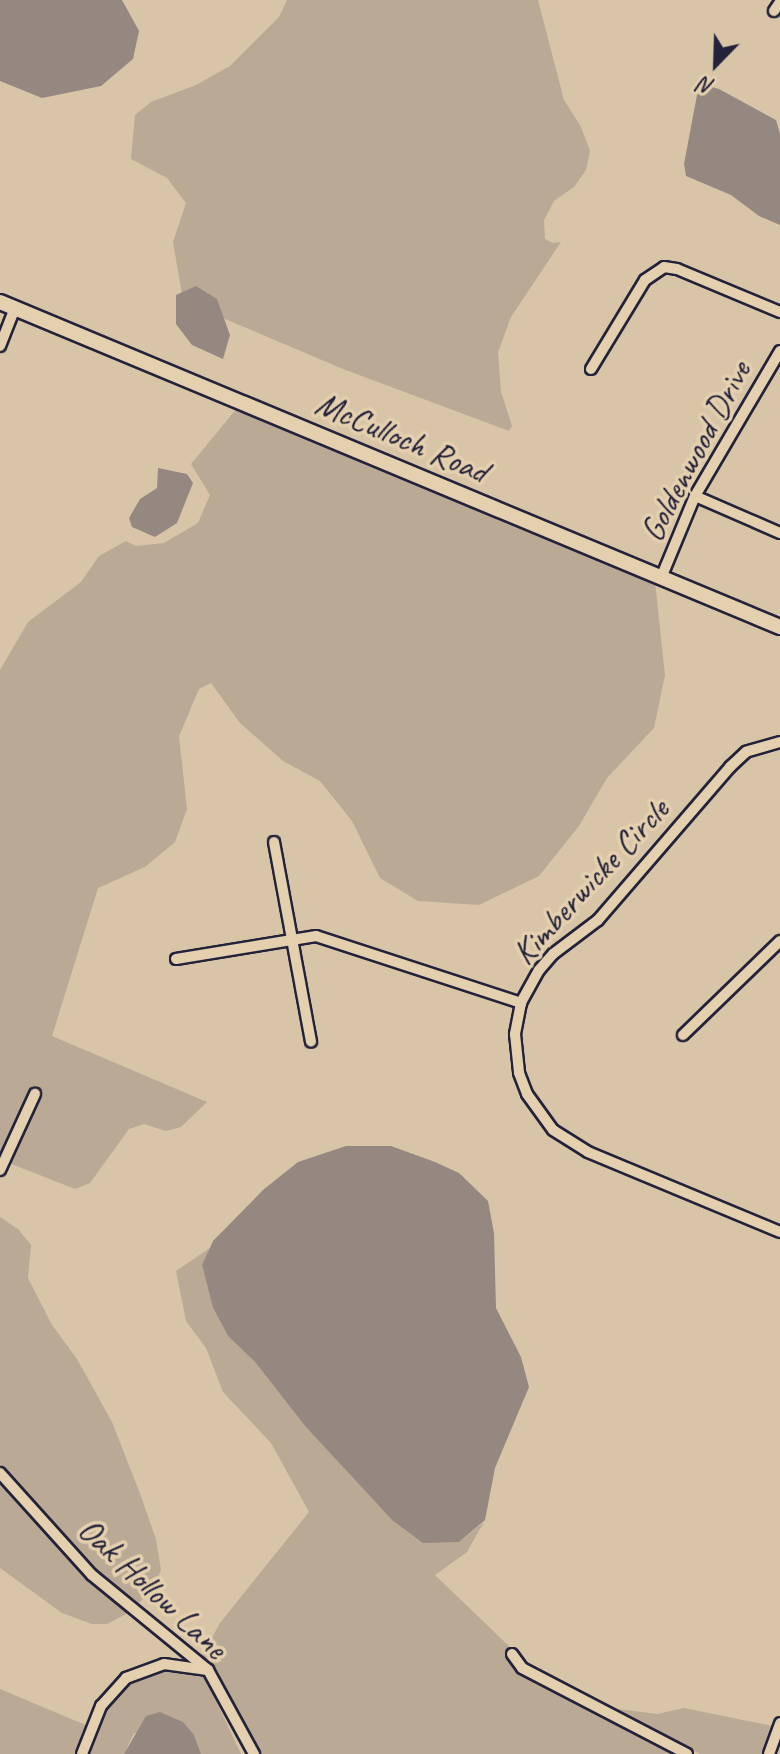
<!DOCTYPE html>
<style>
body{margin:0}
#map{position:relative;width:780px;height:1754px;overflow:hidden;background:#d8c4a7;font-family:Caveat,sans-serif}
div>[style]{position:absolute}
.green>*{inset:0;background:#baaa95}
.water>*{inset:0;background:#958880}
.roads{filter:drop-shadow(2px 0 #22223b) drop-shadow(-2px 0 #22223b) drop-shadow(0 2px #22223b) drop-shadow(0 -2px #22223b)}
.street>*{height:10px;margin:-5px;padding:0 5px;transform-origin:5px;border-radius:5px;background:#e4cfae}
.secondary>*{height:14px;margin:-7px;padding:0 7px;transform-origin:7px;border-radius:7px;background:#e4cfae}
span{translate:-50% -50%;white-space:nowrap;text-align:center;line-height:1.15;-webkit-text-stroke:7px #e4cfae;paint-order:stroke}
.street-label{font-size:34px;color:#22223b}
.north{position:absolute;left:676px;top:24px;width:80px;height:80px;-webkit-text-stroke:6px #e4cfae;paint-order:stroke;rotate:203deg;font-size:22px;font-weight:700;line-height:32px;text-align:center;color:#22223b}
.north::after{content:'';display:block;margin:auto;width:28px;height:36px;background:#22223b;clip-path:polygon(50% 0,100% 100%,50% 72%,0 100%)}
</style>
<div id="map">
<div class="green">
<i style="clip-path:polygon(287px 0,538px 0,564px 100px,581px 127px,590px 151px,586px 170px,574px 187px,554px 201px,544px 220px,545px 239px,553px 243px,561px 242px,511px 317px,498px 352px,501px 392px,512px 426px,509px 431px,343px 369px,211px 313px,182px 294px,173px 242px,186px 203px,167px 178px,131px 159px,135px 115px,151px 102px,196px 85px,230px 66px,279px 17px)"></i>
<i style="clip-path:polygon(238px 407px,655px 582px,665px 675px,654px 728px,607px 778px,579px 826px,539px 876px,479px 905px,418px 901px,380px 878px,352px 821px,320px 781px,283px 761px,240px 723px,211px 683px,199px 689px,179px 736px,187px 809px,175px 842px,145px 867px,98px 888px,52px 1036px,207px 1102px,181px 1127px,166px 1131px,144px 1124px,129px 1129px,90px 1183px,75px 1189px,9px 1163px,43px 1091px,33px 1086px,0 1157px,0 670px,28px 622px,81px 582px,99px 556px,126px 541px,136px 546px,164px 543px,198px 523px,210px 495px,191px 464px)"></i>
<i style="clip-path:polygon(0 1217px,18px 1229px,31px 1245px,28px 1278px,52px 1325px,77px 1359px,112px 1422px,139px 1491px,156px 1539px,161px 1570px,152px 1590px,139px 1603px,96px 1570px,46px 1519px,0 1464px)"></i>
<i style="clip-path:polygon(210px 1248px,202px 1265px,213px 1308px,228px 1336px,255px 1362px,305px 1426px,392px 1520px,459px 1542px,484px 1522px,467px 1552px,435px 1575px,511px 1648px,505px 1654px,518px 1672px,674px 1754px,261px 1754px,214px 1665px,202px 1656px,220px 1623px,309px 1512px,271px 1443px,223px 1392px,206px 1348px,186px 1321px,176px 1271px)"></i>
<i style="clip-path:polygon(0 1482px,89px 1580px,130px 1612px,107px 1624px,92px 1624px,62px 1613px,0 1568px)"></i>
<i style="clip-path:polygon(164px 1670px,204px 1675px,241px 1754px,201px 1754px,194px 1735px,134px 1733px,124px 1754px,88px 1754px,106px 1710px,129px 1683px)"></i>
<i style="clip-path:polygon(0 1689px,88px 1726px,77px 1754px,0 1754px)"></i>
<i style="clip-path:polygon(611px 1708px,657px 1714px,684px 1708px,773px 1726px,763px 1754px,700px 1754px)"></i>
</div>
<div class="water">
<i style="clip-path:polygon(0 0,122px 0,139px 31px,133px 59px,101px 86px,42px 98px,0 81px)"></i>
<i style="clip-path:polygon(704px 85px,719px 89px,776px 120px,780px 134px,780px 225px,759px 216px,731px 195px,686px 176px,684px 164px,697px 95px)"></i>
<i style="clip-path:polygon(196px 286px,217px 299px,230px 335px,223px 359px,192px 345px,176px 324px,176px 295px)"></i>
<i style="clip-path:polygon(158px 468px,187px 474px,193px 483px,177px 523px,155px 537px,132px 527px,129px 518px,140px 499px,157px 488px)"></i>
<i style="clip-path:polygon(346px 1146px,391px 1146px,435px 1162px,459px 1173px,488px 1201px,494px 1233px,496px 1308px,521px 1357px,529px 1387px,495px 1468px,485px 1520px,459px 1542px,423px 1543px,392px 1520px,305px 1426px,255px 1362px,228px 1336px,213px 1308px,202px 1265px,213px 1241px,263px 1190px,298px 1162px)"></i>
<i style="clip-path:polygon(160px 1712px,183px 1722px,194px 1735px,201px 1754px,124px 1754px,146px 1716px)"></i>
</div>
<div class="roads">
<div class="street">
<i style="left:774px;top:11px;width:11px;rotate:-56deg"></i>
<i style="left:0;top:346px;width:41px;rotate:-68.5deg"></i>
<i style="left:591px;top:369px;width:104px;rotate:-58.8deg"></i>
<i style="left:645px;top:280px;width:23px;rotate:-34deg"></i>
<i style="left:664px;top:267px;width:13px;rotate:9deg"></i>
<i style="left:677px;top:269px;width:112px;rotate:22.7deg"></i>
<i style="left:695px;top:496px;width:93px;rotate:23.5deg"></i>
<i style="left:661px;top:578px;width:89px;rotate:-67.5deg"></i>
<i style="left:695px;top:496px;width:168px;rotate:-59.6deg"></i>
<i style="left:780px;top:742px;width:35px;rotate:164deg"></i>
<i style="left:746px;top:752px;width:22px;rotate:137deg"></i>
<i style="left:730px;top:767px;width:202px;rotate:130.8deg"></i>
<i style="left:598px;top:920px;width:56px;rotate:142.9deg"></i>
<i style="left:553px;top:954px;width:21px;rotate:131deg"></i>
<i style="left:539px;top:970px;width:38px;rotate:119deg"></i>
<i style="left:521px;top:1003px;width:32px;rotate:101deg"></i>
<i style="left:515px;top:1034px;width:39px;rotate:84deg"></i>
<i style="left:519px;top:1073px;width:22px;rotate:69deg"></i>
<i style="left:527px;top:1094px;width:44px;rotate:54.2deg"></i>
<i style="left:553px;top:1130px;width:41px;rotate:32.2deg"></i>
<i style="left:588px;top:1152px;width:208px;rotate:22.6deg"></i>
<i style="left:274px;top:842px;width:203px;rotate:79.5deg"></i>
<i style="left:176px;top:959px;width:142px;rotate:-9.3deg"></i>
<i style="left:316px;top:936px;width:216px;rotate:18.1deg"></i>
<i style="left:683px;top:1035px;width:135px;rotate:-44.1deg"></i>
<i style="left:0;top:1170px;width:84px;rotate:-65.3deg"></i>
<i style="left:0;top:1473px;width:137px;rotate:48deg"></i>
<i style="left:92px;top:1575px;width:150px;rotate:39.3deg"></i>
<i style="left:208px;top:1670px;width:96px;rotate:61.3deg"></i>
<i style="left:512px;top:1654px;width:17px;rotate:54deg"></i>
<i style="left:522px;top:1668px;width:186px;rotate:27.5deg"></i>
<i style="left:82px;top:1754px;width:52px;rotate:-68.4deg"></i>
<i style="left:101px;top:1706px;width:38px;rotate:-48deg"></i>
<i style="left:126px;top:1678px;width:40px;rotate:-20.2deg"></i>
<i style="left:164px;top:1664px;width:42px;rotate:8.1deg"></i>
<i style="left:769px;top:1754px;width:33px;rotate:-70deg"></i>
</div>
<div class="secondary">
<i style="left:0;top:302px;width:845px;rotate:22.62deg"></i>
</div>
</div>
<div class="street-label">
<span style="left:402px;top:437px;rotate:23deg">McCulloch Road</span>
<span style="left:695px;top:451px;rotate:-62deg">Goldenwood Drive</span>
<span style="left:590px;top:881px;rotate:-47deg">Kimberwicke Circle</span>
<span style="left:153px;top:1588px;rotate:43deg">Oak Hollow Lane</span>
</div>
<div class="north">N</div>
</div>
